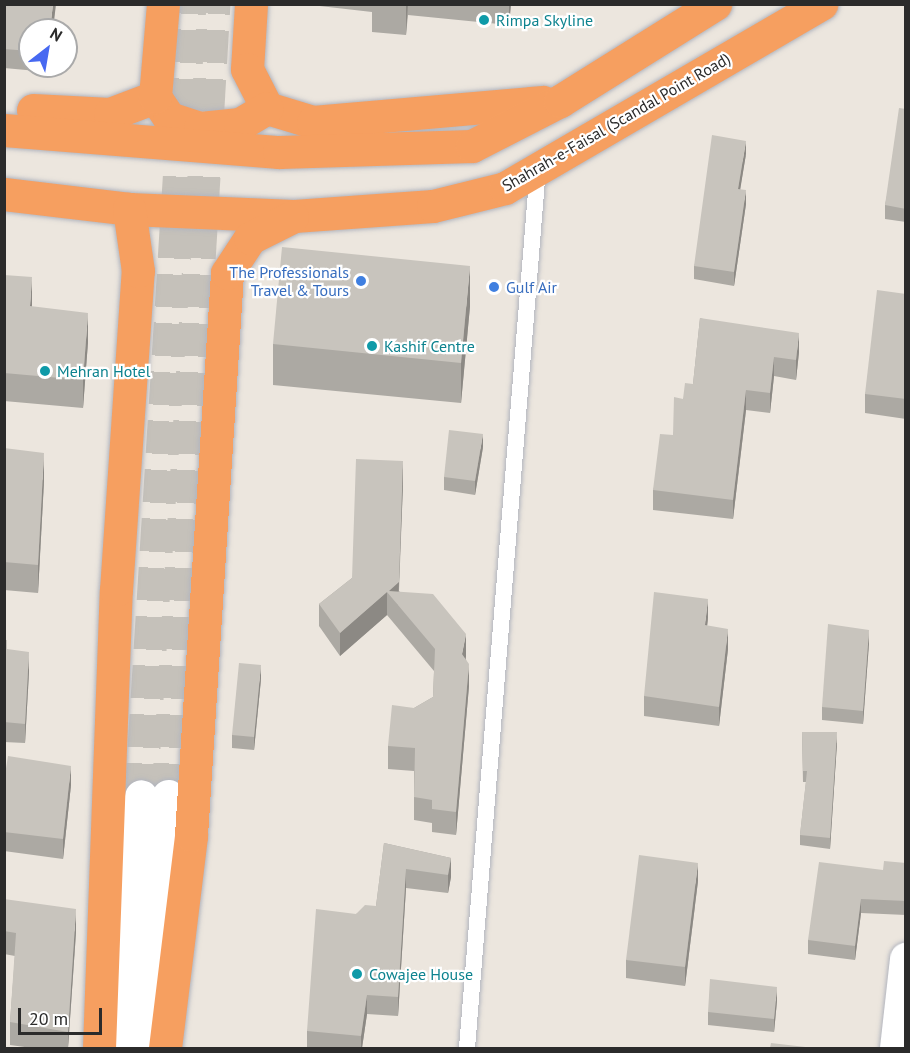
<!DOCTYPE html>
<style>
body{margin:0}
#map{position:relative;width:910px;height:1053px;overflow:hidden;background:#ece6de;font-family:"PT Sans",sans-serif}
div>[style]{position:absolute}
.secondary-tunnel>*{height:33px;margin-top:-16.5px;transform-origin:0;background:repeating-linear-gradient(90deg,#c5c1ba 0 33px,transparent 0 49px)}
.roads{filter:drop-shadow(0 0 2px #b2b5be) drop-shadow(0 0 2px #b2b5be)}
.lane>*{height:16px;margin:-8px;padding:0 8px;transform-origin:8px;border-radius:8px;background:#fff}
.street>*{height:33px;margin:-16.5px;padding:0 16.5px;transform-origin:16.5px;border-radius:16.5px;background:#fff}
.secondary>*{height:33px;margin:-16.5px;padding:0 16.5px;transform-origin:16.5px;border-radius:16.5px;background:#fff}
.highway>*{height:33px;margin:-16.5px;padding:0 16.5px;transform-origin:16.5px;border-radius:16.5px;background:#f69f60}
.wall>*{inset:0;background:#aca9a3}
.shaded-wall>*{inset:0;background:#8c8984}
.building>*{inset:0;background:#c8c4bd}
.dots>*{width:16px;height:16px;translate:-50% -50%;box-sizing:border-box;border:3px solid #fff;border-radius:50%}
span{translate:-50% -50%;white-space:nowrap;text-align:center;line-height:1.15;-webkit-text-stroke:4.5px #fff;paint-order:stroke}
.culture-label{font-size:16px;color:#0d838f}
.left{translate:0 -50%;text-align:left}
.street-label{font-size:16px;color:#2b2b2b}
.shop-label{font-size:16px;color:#366cbe}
.right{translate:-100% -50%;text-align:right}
.frame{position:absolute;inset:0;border:6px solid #2b2b2b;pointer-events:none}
.north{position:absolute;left:18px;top:18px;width:60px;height:60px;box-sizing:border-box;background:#fff;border:2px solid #aaa;border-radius:50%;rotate:31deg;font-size:16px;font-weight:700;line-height:24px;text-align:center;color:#2b2b2b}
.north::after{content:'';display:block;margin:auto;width:21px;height:27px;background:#4769f1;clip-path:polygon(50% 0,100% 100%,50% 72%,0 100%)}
.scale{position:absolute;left:18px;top:1008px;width:84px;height:27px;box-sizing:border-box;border:3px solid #2b2b2b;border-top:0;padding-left:8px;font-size:18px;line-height:21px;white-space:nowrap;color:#2b2b2b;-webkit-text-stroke:4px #fff;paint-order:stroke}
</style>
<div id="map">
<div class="secondary-tunnel">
<i style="left:141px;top:796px;width:794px;rotate:-86.46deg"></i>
<i style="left:168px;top:796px;width:793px;rotate:-86.68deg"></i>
</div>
<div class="roads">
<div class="lane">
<i style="left:467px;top:1048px;width:883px;rotate:-85.39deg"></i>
</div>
<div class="street">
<i style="left:896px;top:1048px;width:90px;rotate:-83.6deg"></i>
</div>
<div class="secondary">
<i style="left:115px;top:1048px;width:253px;rotate:-84.1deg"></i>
<i style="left:147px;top:1048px;width:253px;rotate:-85.2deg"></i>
</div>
<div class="highway">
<i style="left:251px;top:4px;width:65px;rotate:93.5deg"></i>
<i style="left:247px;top:69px;width:44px;rotate:62.9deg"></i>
<i style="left:267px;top:108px;width:48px;rotate:16.9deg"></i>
<i style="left:313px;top:122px;width:231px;rotate:-5deg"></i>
<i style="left:155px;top:97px;width:25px;rotate:56deg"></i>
<i style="left:169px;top:118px;width:33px;rotate:18deg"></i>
<i style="left:200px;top:128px;width:40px;rotate:-5.7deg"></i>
<i style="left:240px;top:124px;width:31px;rotate:-31deg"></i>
<i style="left:33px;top:110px;width:77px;rotate:3deg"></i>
<i style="left:110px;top:114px;width:48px;rotate:-20.7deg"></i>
<i style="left:155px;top:97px;width:93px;rotate:-85.1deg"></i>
<i style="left:4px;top:130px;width:276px;rotate:4.6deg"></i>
<i style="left:279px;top:152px;width:193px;rotate:-1.8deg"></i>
<i style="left:472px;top:146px;width:99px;rotate:-27.1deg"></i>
<i style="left:560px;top:101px;width:183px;rotate:-32deg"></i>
<i style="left:4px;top:194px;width:126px;rotate:6.8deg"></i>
<i style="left:129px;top:209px;width:165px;rotate:2.4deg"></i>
<i style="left:294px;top:216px;width:139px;rotate:-4.1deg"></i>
<i style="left:433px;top:206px;width:74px;rotate:-14deg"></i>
<i style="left:505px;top:188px;width:366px;rotate:-30.2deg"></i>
<i style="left:99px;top:1048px;width:458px;rotate:-87.9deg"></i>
<i style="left:116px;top:590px;width:320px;rotate:-86.1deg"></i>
<i style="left:138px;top:271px;width:63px;rotate:-98.3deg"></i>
<i style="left:165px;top:1048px;width:215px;rotate:-83deg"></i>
<i style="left:191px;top:835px;width:563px;rotate:-86.33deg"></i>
<i style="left:227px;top:273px;width:42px;rotate:-56.7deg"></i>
<i style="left:250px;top:238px;width:47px;rotate:-26.6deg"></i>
</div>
</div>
<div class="wall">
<i style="clip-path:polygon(4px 4px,30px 30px,30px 66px,48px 66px,48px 72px,4px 68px)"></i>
<i style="clip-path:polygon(302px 4px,511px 4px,509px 25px,408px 15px,406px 35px,372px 32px,372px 12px)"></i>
<i style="clip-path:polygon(906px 109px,906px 222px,885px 219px,885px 205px)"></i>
<i style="clip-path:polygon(746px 154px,740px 189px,746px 204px,734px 286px,694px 279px,694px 266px)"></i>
<i style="clip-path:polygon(4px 275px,32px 307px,88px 342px,83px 408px,4px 401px)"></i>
<i style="clip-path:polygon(906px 294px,906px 419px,865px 413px,865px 394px)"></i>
<i style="clip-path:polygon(470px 306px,461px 403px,273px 385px,273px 344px)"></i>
<i style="clip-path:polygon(700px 318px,799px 352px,796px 380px,774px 376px,770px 413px,746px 410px,733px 519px,653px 510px,653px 490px,673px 435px,683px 399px,693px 384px)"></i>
<i style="clip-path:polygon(483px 447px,475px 495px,444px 490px,444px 477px)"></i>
<i style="clip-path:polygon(4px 448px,44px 481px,38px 593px,4px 590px)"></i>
<i style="clip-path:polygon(403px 484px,399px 591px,466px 659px,469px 686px,456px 835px,432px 832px,432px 823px,414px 820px,414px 771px,388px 769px,388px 746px,414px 708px,433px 697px,434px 671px,387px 615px,340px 656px,319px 626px,319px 604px,352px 578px)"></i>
<i style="clip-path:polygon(708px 618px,707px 626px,728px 649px,719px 726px,644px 716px,644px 696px)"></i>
<i style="clip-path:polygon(4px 640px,7px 649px,29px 672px,25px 743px,4px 742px)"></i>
<i style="clip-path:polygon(869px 643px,863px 724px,822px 720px,822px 707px)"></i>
<i style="clip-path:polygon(261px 679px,254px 750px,232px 748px,232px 735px)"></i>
<i style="clip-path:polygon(802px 732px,837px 743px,830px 849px,800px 845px,800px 835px,806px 782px,803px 782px)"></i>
<i style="clip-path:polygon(4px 781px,71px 785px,63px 859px,4px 851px)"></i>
<i style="clip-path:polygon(384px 843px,451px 858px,451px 877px,448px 893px,406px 888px,398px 1016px,367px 1014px,362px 1048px,307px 1048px,307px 1031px,356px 914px,376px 906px)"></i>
<i style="clip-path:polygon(906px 863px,906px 915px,861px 913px,855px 960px,808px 954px,808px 940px,883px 870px)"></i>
<i style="clip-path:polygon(698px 881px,685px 986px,626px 978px,626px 960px)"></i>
<i style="clip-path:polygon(4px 899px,76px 932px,68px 1048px,32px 1048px,10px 1045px,10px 1022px,15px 956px,4px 954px)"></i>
<i style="clip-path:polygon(777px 1001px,774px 1032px,708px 1025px,708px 1012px)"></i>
</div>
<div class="shaded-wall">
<i style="clip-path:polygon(53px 4px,56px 4px,53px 30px,50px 30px)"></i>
<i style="clip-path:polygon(406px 4px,408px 4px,406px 35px)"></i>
<i style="clip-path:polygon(509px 4px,511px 4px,509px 25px)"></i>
<i style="clip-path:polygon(746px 141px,746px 154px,738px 203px,738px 189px)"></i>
<i style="clip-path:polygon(746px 190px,746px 204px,734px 286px,734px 272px)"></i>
<i style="clip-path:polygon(470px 266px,470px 306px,461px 403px,461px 363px)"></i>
<i style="clip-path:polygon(32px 277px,32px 305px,30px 335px,30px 306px)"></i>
<i style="clip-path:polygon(88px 313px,88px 342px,83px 408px,83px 380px)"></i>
<i style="clip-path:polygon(799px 333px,799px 352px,796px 380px,796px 360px)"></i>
<i style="clip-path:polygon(774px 357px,774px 376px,770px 413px,770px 393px)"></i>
<i style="clip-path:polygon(746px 390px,746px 410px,733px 519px,733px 500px)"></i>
<i style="clip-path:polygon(483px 434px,483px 447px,475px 495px,475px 481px)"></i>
<i style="clip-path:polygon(44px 453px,44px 481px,38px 593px,38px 565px)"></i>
<i style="clip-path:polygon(403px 461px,403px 484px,398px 605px,389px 591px)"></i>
<i style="clip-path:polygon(387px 592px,387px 615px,340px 656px,340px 633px)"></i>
<i style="clip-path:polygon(708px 599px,708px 618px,705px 645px,705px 625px)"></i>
<i style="clip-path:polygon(728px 629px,728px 649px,719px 726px,719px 707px)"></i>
<i style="clip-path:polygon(869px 630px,869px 643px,863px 724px,863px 711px)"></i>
<i style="clip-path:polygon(466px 634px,466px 657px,462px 677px,462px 654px)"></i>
<i style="clip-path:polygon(29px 652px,29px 672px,25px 743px,25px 724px)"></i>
<i style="clip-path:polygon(469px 664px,469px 686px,456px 835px,456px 812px)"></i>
<i style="clip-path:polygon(261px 665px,261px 679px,254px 750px,254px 737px)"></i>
<i style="clip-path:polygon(837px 732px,837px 743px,830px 849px,830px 838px)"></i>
<i style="clip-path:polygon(71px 766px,71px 785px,63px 859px,63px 839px)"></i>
<i style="clip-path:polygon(451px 858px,451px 877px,448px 893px,448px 875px)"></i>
<i style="clip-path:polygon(698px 863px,698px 881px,685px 986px,685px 967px)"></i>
<i style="clip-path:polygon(406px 869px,406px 888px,398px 1016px,398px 997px)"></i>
<i style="clip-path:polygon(861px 899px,861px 913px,855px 960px,855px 946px)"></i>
<i style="clip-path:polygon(76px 909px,76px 932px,68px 1048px,68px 1032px)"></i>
<i style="clip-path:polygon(777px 987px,777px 1001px,774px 1032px,774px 1019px)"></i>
<i style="clip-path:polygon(367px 995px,367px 1014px,362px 1048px,361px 1048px,361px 1036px)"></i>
</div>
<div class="building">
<i style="clip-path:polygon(4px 4px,53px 4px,50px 30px,30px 30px,30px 51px,4px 49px)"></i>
<i style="clip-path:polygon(899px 108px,906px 109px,906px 209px,885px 205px)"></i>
<i style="clip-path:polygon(712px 135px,746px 141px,738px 189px,746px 190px,734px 272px,694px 266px)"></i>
<i style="clip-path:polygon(282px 247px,470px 266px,461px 363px,273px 344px)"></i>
<i style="clip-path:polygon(4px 275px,32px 277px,30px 306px,88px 313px,83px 380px,4px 373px)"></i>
<i style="clip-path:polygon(877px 290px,906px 294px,906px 399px,865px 394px)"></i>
<i style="clip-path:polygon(700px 318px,799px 333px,796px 360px,774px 357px,770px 393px,746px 390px,733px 500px,653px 490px,660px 434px,673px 435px,674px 397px,683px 399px,685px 383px,693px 384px)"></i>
<i style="clip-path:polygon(449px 430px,483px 434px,475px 481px,444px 477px)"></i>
<i style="clip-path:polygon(4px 448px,44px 453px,38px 565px,4px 562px)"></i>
<i style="clip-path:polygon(356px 459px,403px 461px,399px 582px,389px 591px,433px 594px,466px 634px,462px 654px,469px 664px,456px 812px,432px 809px,432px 800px,414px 797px,415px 748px,388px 746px,392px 705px,414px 708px,433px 697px,435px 649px,387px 592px,340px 633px,319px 604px,352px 578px)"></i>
<i style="clip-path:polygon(654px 592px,708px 599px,705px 625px,728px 629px,719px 707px,644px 696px)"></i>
<i style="clip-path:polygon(828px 624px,869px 630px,863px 711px,822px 707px)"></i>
<i style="clip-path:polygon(4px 640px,7px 640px,7px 649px,29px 652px,25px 724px,4px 722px)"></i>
<i style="clip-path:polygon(239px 663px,261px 665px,254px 737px,232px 735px)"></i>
<i style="clip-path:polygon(802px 732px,837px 732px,830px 838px,800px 835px,807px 771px,803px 771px)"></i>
<i style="clip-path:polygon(8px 756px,71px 766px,63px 839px,4px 832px,4px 781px)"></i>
<i style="clip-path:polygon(384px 843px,451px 858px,448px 875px,406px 869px,398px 997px,367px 995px,361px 1036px,307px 1031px,316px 909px,356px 914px,365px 905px,376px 906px)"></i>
<i style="clip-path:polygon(639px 855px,698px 863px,685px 967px,626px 960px)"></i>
<i style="clip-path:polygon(884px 861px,906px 863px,906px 901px,861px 899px,855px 946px,808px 940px,819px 862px,883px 870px)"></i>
<i style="clip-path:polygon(4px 899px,76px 909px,68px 1032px,10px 1022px,16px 933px,4px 931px)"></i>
<i style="clip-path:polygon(710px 979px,777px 987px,774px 1019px,708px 1012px)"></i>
<i style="clip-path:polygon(771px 1043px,814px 1048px,770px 1048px)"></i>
</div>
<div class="dots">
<i style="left:484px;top:20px;background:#0f9aa8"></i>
<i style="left:361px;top:281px;background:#3f7fe0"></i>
<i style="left:494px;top:287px;background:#3f7fe0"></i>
<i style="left:372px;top:346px;background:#0f9aa8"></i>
<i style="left:45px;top:371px;background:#0f9aa8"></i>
<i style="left:357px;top:974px;background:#0f9aa8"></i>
</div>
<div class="culture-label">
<span class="left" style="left:496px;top:20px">Rimpa Skyline</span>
<span class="left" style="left:384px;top:346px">Kashif Centre</span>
<span class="left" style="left:57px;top:371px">Mehran Hotel</span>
<span class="left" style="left:369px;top:974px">Cowajee House</span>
</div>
<div class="street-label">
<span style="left:616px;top:122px;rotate:-30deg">Shahrah-e-Faisal (Scandal Point Road)</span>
</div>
<div class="shop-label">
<span class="right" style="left:349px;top:281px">The Professionals<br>Travel &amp; Tours</span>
<span class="left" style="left:506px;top:287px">Gulf Air</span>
</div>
<div class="frame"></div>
<div class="north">N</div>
<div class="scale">20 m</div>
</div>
